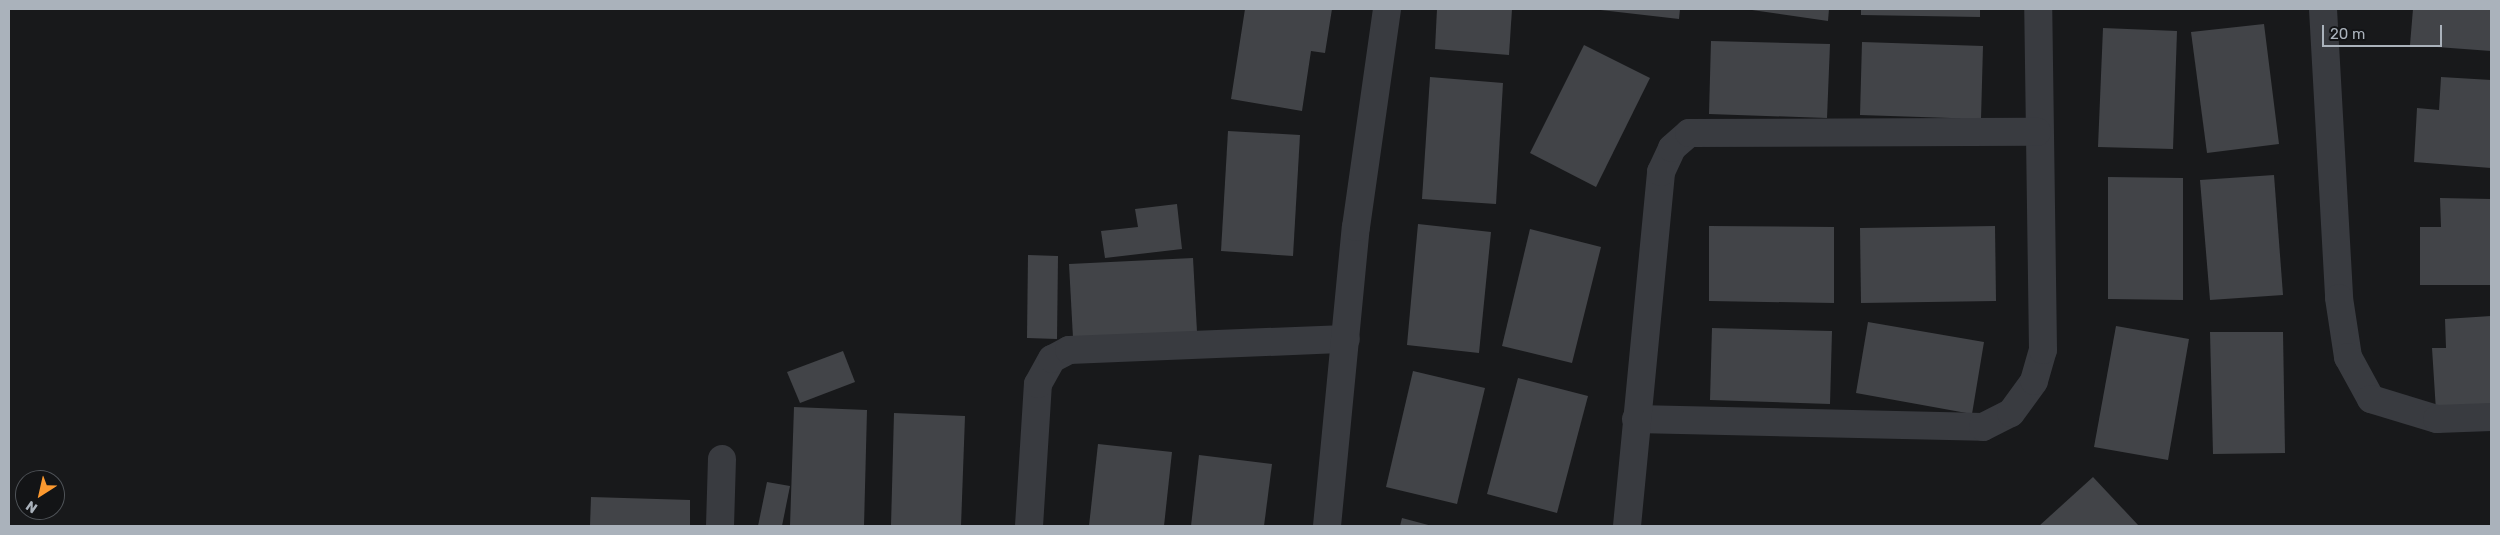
<!DOCTYPE html>
<style>
body{margin:0}
#map{position:relative;width:2500px;height:535px;overflow:hidden;background:#18191b;font-family:Rubik,sans-serif}
div>[style]{position:absolute}
.building>*{inset:0;background:#424448}
.minor>*{height:28px;margin:-14px;padding:0 14px;transform-origin:14px;border-radius:14px;background:#393b40}
span{translate:-50% -50%;white-space:nowrap;text-align:center;line-height:1.15;-webkit-text-stroke:4px #131416;paint-order:stroke}
.frame{position:absolute;inset:0;border:10px solid #aab2bb;pointer-events:none}
.north{position:absolute;left:15px;top:470px;width:50px;height:50px;box-sizing:border-box;background:#131416;border:1px solid #4f5358;border-radius:50%;rotate:215deg;font-size:14px;font-weight:700;line-height:20px;text-align:center;color:#aab2bb}
.north::after{content:'';display:block;margin:auto;width:18px;height:22px;background:#fc992f;clip-path:polygon(50% 0,100% 100%,50% 72%,0 100%)}
.scale{position:absolute;left:2322px;top:25px;width:120px;height:22px;box-sizing:border-box;border:2px solid #aab2bb;border-top:0;padding-left:6px;font-size:15px;line-height:18px;white-space:nowrap;color:#aab2bb;-webkit-text-stroke:4px #131416;paint-order:stroke}
</style>
<div id="map">
<div class="building">
<i style="clip-path:polygon(1245px 9px,1332px 9px,1325px 53px,1311px 51px,1302px 111px,1231px 99px)"></i>
<i style="clip-path:polygon(1437px 9px,1512px 9px,1509px 55px,1435px 49px)"></i>
<i style="clip-path:polygon(1592px 9px,1680px 9px,1679px 19px)"></i>
<i style="clip-path:polygon(1745px 9px,1829px 9px,1828px 21px)"></i>
<i style="clip-path:polygon(1861px 9px,1980px 9px,1980px 17px,1861px 15px)"></i>
<i style="clip-path:polygon(2413px 9px,2491px 9px,2491px 51px,2410px 45px)"></i>
<i style="clip-path:polygon(2264px 24px,2279px 144px,2207px 153px,2191px 32px)"></i>
<i style="clip-path:polygon(2103px 28px,2177px 31px,2173px 149px,2098px 147px)"></i>
<i style="clip-path:polygon(1711px 41px,1830px 44px,1827px 118px,1709px 114px)"></i>
<i style="clip-path:polygon(1862px 42px,1983px 46px,1981px 119px,1860px 115px)"></i>
<i style="clip-path:polygon(1584px 45px,1650px 78px,1596px 187px,1530px 153px)"></i>
<i style="clip-path:polygon(1430px 77px,1503px 83px,1496px 204px,1422px 199px)"></i>
<i style="clip-path:polygon(2441px 77px,2491px 80px,2491px 168px,2414px 162px,2417px 108px,2439px 110px)"></i>
<i style="clip-path:polygon(1228px 131px,1300px 135px,1293px 256px,1221px 251px)"></i>
<i style="clip-path:polygon(2274px 175px,2283px 295px,2210px 300px,2200px 180px)"></i>
<i style="clip-path:polygon(2108px 177px,2183px 178px,2183px 300px,2108px 299px)"></i>
<i style="clip-path:polygon(2440px 198px,2491px 199px,2491px 285px,2420px 285px,2420px 227px,2441px 227px)"></i>
<i style="clip-path:polygon(1177px 204px,1182px 249px,1105px 258px,1101px 231px,1138px 227px,1135px 209px)"></i>
<i style="clip-path:polygon(1418px 224px,1491px 232px,1479px 353px,1407px 345px)"></i>
<i style="clip-path:polygon(1709px 226px,1834px 227px,1834px 303px,1709px 301px)"></i>
<i style="clip-path:polygon(1995px 226px,1996px 301px,1861px 303px,1860px 228px)"></i>
<i style="clip-path:polygon(1530px 229px,1601px 247px,1572px 363px,1502px 346px)"></i>
<i style="clip-path:polygon(1028px 255px,1058px 256px,1057px 339px,1027px 338px)"></i>
<i style="clip-path:polygon(1193px 258px,1197px 332px,1073px 338px,1069px 264px)"></i>
<i style="clip-path:polygon(2491px 316px,2491px 408px,2436px 411px,2432px 348px,2446px 348px,2445px 319px)"></i>
<i style="clip-path:polygon(1868px 322px,1984px 342px,1972px 414px,1856px 393px)"></i>
<i style="clip-path:polygon(2116px 326px,2189px 339px,2168px 460px,2094px 447px)"></i>
<i style="clip-path:polygon(1712px 328px,1832px 331px,1830px 404px,1710px 400px)"></i>
<i style="clip-path:polygon(2210px 332px,2283px 332px,2285px 453px,2213px 454px)"></i>
<i style="clip-path:polygon(843px 351px,855px 382px,800px 403px,787px 372px)"></i>
<i style="clip-path:polygon(1413px 371px,1485px 388px,1457px 504px,1386px 487px)"></i>
<i style="clip-path:polygon(1518px 378px,1588px 396px,1557px 513px,1487px 494px)"></i>
<i style="clip-path:polygon(794px 407px,867px 410px,864px 526px,790px 526px)"></i>
<i style="clip-path:polygon(894px 413px,965px 416px,961px 526px,891px 526px)"></i>
<i style="clip-path:polygon(1098px 444px,1172px 452px,1164px 526px,1089px 526px)"></i>
<i style="clip-path:polygon(1199px 455px,1272px 464px,1264px 526px,1191px 526px)"></i>
<i style="clip-path:polygon(2093px 477px,2139px 526px,2039px 526px)"></i>
<i style="clip-path:polygon(767px 482px,790px 486px,782px 526px,758px 526px)"></i>
<i style="clip-path:polygon(591px 497px,690px 500px,690px 526px,590px 526px)"></i>
<i style="clip-path:polygon(1402px 518px,1432px 526px,1400px 526px)"></i>
</div>
<div class="minor">
<i style="left:2323px;top:9px;width:289px;rotate:86.8deg"></i>
<i style="left:2339px;top:298px;width:60px;rotate:81.3deg"></i>
<i style="left:2348px;top:357px;width:48px;rotate:61.3deg"></i>
<i style="left:2371px;top:399px;width:69px;rotate:16.9deg"></i>
<i style="left:2437px;top:419px;width:54px;rotate:-2.1deg"></i>
<i style="left:1636px;top:419px;width:347px;rotate:1.3deg"></i>
<i style="left:1983px;top:427px;width:31px;rotate:-27deg"></i>
<i style="left:2011px;top:413px;width:39px;rotate:-54deg"></i>
<i style="left:2034px;top:381px;width:32px;rotate:-74deg"></i>
<i style="left:2043px;top:350px;width:341px;rotate:-90.8deg"></i>
<i style="left:720px;top:526px;width:67px;rotate:-88.3deg"></i>
<i style="left:1029px;top:526px;width:142px;rotate:-86.4deg"></i>
<i style="left:1038px;top:384px;width:29px;rotate:-61deg"></i>
<i style="left:1052px;top:359px;width:19px;rotate:-28deg"></i>
<i style="left:1069px;top:350px;width:277px;rotate:-2.3deg"></i>
<i style="left:1327px;top:526px;width:300px;rotate:-84.5deg"></i>
<i style="left:1356px;top:227px;width:220px;rotate:-81.9deg"></i>
<i style="left:1627px;top:526px;width:356px;rotate:-84.5deg"></i>
<i style="left:1661px;top:172px;width:26px;rotate:-65deg"></i>
<i style="left:1672px;top:148px;width:23px;rotate:-41deg"></i>
<i style="left:1689px;top:133px;width:348px;rotate:-0.2deg"></i>
</div>
<div class="frame"></div>
<div class="north">N</div>
<div class="scale">20 m</div>
</div>
